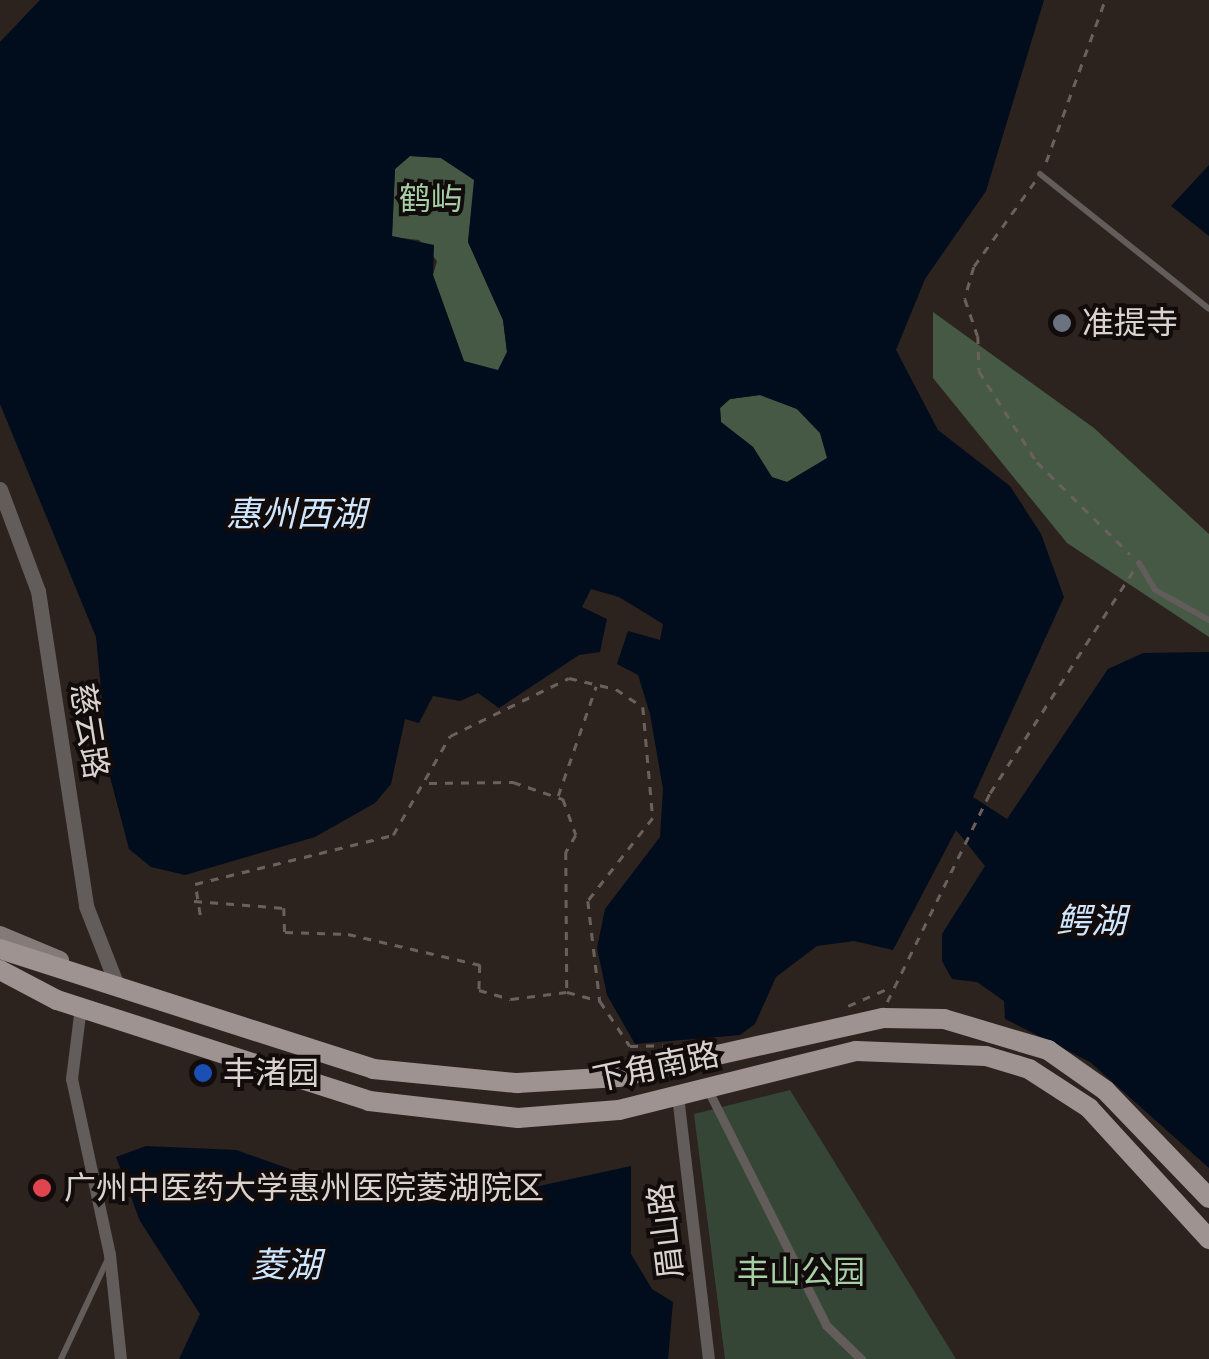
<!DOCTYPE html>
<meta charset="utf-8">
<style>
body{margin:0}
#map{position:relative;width:1209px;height:1359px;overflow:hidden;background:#2c221e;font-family:Raleway,"Noto Sans SC",sans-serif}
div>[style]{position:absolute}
.green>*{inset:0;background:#364636}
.forest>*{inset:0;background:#455945}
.water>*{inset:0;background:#010d1c}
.path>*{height:2.5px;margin-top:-1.25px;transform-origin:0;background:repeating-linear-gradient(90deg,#6a615d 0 8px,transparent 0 16px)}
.service>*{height:6px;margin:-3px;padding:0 3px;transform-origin:3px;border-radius:3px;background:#625c5b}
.pedestrian>*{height:9px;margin:-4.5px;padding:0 4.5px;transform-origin:4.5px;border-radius:4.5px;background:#625c5b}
.minor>*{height:12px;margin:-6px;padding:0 6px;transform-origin:6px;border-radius:6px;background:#625c5b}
.tertiary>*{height:15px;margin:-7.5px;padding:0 7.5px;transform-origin:7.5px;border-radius:7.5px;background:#625c5b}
.secondary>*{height:18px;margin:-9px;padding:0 9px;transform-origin:9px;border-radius:9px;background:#847b79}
.primary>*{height:20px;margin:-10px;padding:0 10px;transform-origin:10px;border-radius:10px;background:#9f9391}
.dots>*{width:28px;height:28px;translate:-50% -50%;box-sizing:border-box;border:5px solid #110c0b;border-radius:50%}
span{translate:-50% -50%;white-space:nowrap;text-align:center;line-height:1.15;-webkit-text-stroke:8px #110c0b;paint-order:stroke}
.park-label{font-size:32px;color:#a6cfa6}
.poi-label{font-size:32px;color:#d9d2cf}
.left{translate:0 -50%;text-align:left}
.street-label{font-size:32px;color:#d9d2cf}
.water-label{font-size:35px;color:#cee6ff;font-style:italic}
</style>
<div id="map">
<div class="green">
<i style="clip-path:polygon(790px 1090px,956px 1359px,725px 1359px,694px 1114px)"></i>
</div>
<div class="forest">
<i style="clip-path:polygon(410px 156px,441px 158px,475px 180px,468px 242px,503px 320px,507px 352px,498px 371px,464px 362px,433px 275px,437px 261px,419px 240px,392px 237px,395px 169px)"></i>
<i style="clip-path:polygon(933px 312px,1094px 428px,1209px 534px,1209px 637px,1067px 543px,933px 378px)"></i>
<i style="clip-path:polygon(760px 395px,797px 409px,820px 433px,828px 458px,787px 482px,772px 478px,753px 447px,721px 422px,720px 408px,730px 399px)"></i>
</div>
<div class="water">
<i style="clip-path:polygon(evenodd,40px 0,1044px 0,986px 191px,925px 279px,896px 350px,938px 430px,1010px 486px,1041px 534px,1064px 597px,973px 797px,1007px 819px,1108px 669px,1143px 653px,1209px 652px,1209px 1168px,1090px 1062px,1005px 1019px,1004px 1001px,977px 982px,952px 979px,942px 961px,942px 934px,985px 866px,956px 830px,893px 950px,854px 941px,817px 946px,776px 977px,755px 1024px,740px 1035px,635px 1044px,607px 995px,597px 948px,605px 909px,660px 837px,663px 789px,650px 714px,638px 675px,617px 664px,628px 631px,660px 640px,663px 624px,619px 597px,591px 589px,582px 607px,607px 619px,600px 652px,579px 655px,499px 708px,478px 693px,460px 701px,433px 696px,419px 723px,405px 719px,391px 784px,375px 803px,315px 837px,185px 875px,151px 867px,129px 849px,109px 773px,96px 637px,0 404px,0 42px,40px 0,410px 156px,441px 158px,474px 180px,468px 242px,503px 320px,507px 352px,498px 370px,464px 361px,433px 275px,434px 245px,392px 236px,395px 169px,410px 156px,40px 0,760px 395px,797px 409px,820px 433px,827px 458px,787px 482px,772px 477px,753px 447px,721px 422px,720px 408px,730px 399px,760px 395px)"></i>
<i style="clip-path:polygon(1209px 165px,1209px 236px,1171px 206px)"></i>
<i style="clip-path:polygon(146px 1146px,236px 1150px,304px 1174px,371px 1170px,479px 1199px,631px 1166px,631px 1254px,652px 1289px,673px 1302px,668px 1359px,179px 1359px,200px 1314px,140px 1221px,116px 1157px)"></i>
</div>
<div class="path">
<i style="left:1046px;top:162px;width:172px;rotate:-70deg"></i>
<i style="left:1035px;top:182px;width:105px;rotate:125.7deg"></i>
<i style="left:974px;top:267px;width:33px;rotate:106deg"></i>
<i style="left:965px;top:299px;width:39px;rotate:71deg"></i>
<i style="left:978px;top:336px;width:35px;rotate:88deg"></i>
<i style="left:979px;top:371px;width:108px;rotate:57.5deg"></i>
<i style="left:1037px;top:462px;width:131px;rotate:44.7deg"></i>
<i style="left:429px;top:783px;width:84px;rotate:-0.7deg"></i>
<i style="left:513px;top:782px;width:53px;rotate:18.8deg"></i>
<i style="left:563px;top:799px;width:38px;rotate:70deg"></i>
<i style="left:576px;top:835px;width:20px;rotate:120deg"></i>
<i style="left:566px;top:852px;width:138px;rotate:89.6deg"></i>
<i style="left:558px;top:796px;width:116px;rotate:-70.9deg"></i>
<i style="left:194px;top:901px;width:90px;rotate:4.4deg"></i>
<i style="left:284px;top:908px;width:24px;rotate:88deg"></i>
<i style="left:285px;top:932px;width:63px;rotate:1.8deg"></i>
<i style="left:348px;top:934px;width:136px;rotate:13.2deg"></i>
<i style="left:480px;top:965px;width:25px;rotate:92deg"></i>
<i style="left:479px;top:990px;width:33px;rotate:16deg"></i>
<i style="left:511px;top:999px;width:56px;rotate:-7.1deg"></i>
<i style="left:567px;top:992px;width:34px;rotate:15deg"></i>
<i style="left:600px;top:1001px;width:54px;rotate:56.3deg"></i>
<i style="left:630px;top:1046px;width:46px;rotate:-1.2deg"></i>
<i style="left:200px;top:915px;width:31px;rotate:-99deg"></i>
<i style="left:195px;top:884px;width:204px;rotate:-13.9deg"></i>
<i style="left:393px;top:835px;width:114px;rotate:-60.1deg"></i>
<i style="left:450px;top:736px;width:132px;rotate:-26deg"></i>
<i style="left:569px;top:678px;width:48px;rotate:13.2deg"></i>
<i style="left:616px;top:689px;width:32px;rotate:34deg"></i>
<i style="left:643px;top:707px;width:111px;rotate:84.9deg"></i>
<i style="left:653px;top:818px;width:105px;rotate:128.1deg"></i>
<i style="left:588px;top:901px;width:101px;rotate:83.2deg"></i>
<i style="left:887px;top:1002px;width:233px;rotate:-63.8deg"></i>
<i style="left:990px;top:793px;width:264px;rotate:-57.2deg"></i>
<i style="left:848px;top:1006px;width:47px;rotate:-23.8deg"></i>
</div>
<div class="service">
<i style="left:1040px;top:174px;width:216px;rotate:38.6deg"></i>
<i style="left:1139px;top:563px;width:31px;rotate:59deg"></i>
<i style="left:1155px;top:590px;width:62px;rotate:29.1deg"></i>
<i style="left:61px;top:1359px;width:108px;rotate:-64.9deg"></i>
</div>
<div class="pedestrian">
<i style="left:708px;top:1090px;width:263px;rotate:63.3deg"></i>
<i style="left:826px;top:1325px;width:49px;rotate:44.2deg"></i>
</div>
<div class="minor">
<i style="left:81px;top:1007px;width:73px;rotate:97.1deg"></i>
<i style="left:72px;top:1079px;width:180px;rotate:77.8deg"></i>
<i style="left:110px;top:1255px;width:105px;rotate:84deg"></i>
<i style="left:678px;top:1096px;width:265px;rotate:83.3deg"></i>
</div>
<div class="tertiary">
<i style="left:0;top:489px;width:109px;rotate:69.6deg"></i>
<i style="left:38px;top:591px;width:319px;rotate:81.3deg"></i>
<i style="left:86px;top:906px;width:83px;rotate:68.7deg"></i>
</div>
<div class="secondary">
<i style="left:0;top:935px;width:65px;rotate:22.6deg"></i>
</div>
<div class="primary">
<i style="left:0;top:949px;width:392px;rotate:17.8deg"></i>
<i style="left:373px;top:1069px;width:145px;rotate:5.6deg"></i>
<i style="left:517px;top:1083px;width:102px;rotate:-3.4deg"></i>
<i style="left:619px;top:1077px;width:271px;rotate:-12.6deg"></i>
<i style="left:883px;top:1018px;width:61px;rotate:0.9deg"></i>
<i style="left:944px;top:1019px;width:109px;rotate:16.6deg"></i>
<i style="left:1048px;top:1050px;width:70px;rotate:35.1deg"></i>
<i style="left:1105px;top:1090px;width:150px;rotate:46.1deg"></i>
<i style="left:0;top:970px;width:64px;rotate:27.8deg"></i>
<i style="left:57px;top:1000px;width:328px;rotate:17.9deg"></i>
<i style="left:369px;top:1101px;width:150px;rotate:6.5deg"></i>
<i style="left:518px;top:1118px;width:101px;rotate:-4.5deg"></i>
<i style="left:619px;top:1110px;width:244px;rotate:-14deg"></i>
<i style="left:856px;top:1051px;width:130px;rotate:2.2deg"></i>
<i style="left:986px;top:1056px;width:45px;rotate:16.8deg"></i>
<i style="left:1029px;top:1069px;width:72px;rotate:33deg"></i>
<i style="left:1089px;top:1108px;width:178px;rotate:47.5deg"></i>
</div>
<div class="dots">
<i style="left:1062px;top:323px;background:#6b7280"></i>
<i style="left:203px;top:1073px;background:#1a4fb4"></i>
<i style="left:42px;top:1188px;background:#e0444e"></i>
</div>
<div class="park-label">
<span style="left:431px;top:199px">鹤屿</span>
<span style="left:801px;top:1272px">丰山公园</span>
</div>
<div class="poi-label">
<span class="left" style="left:1082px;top:323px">准提寺</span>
<span class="left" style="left:223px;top:1073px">丰渚园</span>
<span class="left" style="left:64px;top:1188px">广州中医药大学惠州医院菱湖院区</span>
</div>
<div class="street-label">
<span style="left:89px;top:731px;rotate:81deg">慈云路</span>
<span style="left:656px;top:1067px;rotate:-12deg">下角南路</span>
<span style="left:666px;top:1231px;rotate:-97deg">眉山路</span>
</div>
<div class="water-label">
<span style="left:296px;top:514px">惠州西湖</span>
<span style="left:1091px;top:921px">鳄湖</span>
<span style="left:286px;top:1265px">菱湖</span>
</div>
</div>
